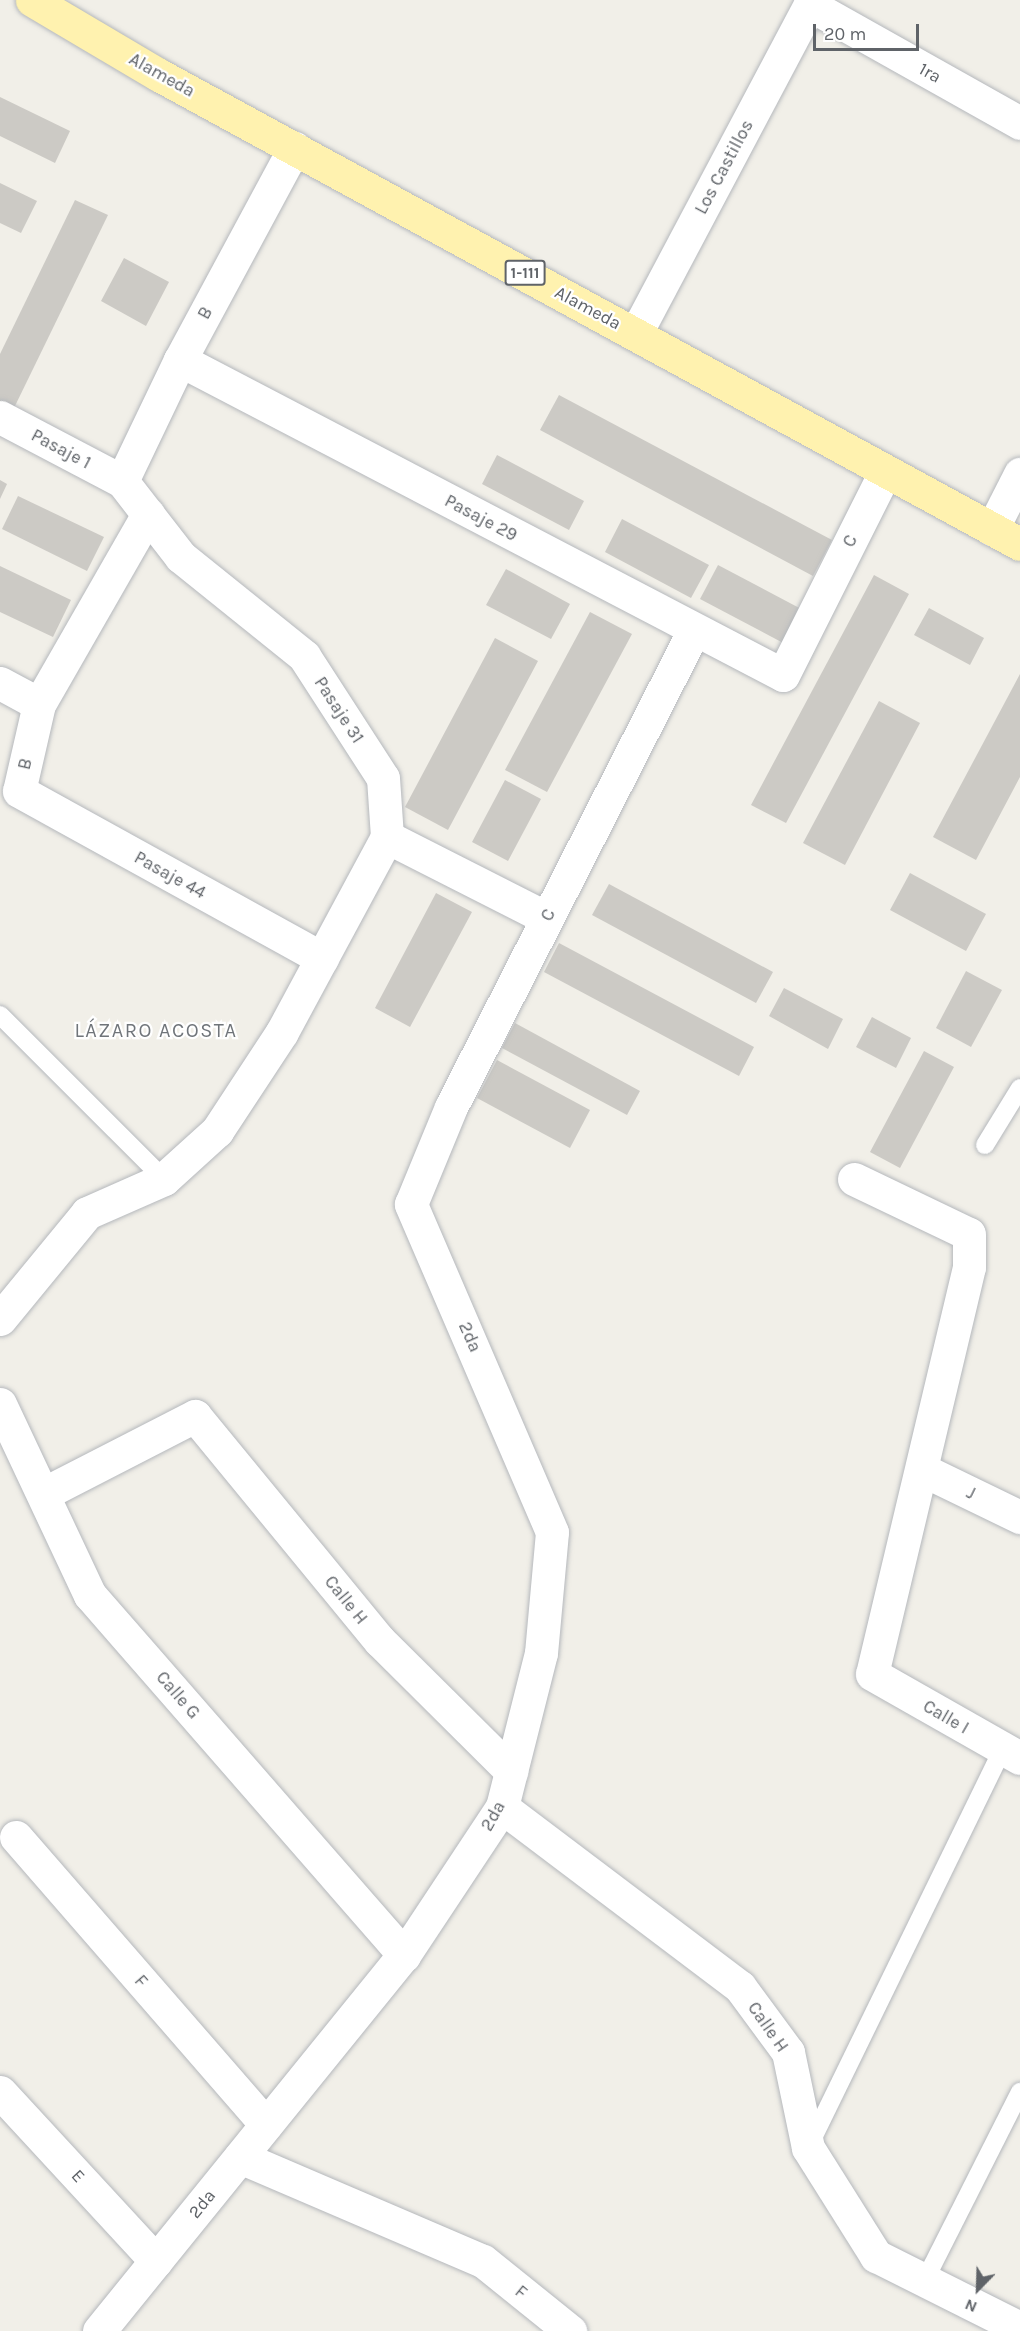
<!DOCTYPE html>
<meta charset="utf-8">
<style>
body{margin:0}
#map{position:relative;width:1020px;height:2331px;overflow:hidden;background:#f1efe8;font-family:Karla,sans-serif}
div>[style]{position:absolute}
.building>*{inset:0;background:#cccac5}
.roads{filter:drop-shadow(0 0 2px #b5b8bc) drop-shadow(0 0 2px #b5b8bc)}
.service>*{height:18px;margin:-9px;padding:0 9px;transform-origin:9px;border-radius:9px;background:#fff}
.minor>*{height:33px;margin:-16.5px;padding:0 16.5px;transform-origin:16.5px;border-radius:16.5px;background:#fff}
.primary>*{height:33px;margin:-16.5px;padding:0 16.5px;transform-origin:16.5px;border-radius:16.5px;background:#fff2af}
span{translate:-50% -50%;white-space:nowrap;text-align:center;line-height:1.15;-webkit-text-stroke:4.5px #fff;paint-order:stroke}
.shield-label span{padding:2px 4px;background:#fff;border:2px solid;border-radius:4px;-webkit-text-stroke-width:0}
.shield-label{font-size:16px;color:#5f6368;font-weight:700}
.street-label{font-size:18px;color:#5f6368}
.neighbourhood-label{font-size:20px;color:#70757a;letter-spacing:1.5px}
.north{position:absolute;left:948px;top:2259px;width:60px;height:60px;-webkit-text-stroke:4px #fff;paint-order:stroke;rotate:203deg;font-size:16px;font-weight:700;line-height:24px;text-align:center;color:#5f6368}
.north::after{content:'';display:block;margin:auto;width:21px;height:27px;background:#5f6368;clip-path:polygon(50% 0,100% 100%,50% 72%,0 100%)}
.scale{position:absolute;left:813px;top:24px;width:106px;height:27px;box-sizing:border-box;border:3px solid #5f6368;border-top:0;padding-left:8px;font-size:18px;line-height:21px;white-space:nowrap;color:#5f6368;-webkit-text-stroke:4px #fff;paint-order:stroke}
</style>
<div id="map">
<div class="building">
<i style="clip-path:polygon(0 97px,70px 131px,55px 163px,0 136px)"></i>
<i style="clip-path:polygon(0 183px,37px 201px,21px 233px,0 223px)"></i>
<i style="clip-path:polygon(75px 200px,108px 215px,14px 408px,0 401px,0 354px)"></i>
<i style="clip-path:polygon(124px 258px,169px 282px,146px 326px,101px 301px)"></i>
<i style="clip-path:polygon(559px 395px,832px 540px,813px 576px,540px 430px)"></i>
<i style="clip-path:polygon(497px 455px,584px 501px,569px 530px,482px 484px)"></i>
<i style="clip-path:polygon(0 480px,7px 484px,0 499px)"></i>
<i style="clip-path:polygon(18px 496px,104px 537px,87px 571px,2px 529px)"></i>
<i style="clip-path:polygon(622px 519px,709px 565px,691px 598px,605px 552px)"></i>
<i style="clip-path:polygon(718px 565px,805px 611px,787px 645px,700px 599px)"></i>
<i style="clip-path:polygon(0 566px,71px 600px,53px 637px,0 612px)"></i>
<i style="clip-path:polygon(506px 569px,570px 604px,551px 639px,486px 605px)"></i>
<i style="clip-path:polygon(874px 575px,909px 594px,786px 823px,751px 805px)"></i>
<i style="clip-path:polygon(929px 608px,984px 638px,970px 665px,914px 635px)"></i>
<i style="clip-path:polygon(590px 612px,632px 634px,547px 792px,505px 770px)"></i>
<i style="clip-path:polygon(495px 638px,538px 661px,448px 830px,405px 807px)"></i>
<i style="clip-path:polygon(1020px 674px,1020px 777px,976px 860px,933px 837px)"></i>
<i style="clip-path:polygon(879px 701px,920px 723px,845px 865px,803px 843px)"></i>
<i style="clip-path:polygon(505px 780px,541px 799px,508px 861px,472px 842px)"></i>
<i style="clip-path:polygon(910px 873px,986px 914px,966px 951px,890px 910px)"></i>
<i style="clip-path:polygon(609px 884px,773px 972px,756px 1003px,592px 915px)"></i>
<i style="clip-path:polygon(436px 893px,472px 912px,410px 1027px,375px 1008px)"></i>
<i style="clip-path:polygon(559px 943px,754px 1047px,739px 1076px,544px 972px)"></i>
<i style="clip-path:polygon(966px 971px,1002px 990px,971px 1047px,936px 1028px)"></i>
<i style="clip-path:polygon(784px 988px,843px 1019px,828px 1049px,769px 1016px)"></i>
<i style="clip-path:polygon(872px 1017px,911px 1038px,896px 1068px,856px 1047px)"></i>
<i style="clip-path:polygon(515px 1023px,640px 1091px,627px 1115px,502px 1048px)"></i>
<i style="clip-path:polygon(924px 1051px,954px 1067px,900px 1168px,870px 1152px)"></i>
<i style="clip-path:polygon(497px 1060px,590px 1110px,570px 1148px,477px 1098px)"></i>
</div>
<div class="roads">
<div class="service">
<i style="left:0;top:1015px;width:232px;rotate:45deg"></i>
<i style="left:985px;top:1145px;width:67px;rotate:-58.4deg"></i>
<i style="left:810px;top:2144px;width:438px;rotate:-64deg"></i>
<i style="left:925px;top:2280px;width:211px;rotate:-63.2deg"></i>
</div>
<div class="minor">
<i style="left:810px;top:5px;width:241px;rotate:29.3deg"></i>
<i style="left:636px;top:333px;width:377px;rotate:-62.1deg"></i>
<i style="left:180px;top:360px;width:680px;rotate:27.58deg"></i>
<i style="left:783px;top:675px;width:227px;rotate:-63.3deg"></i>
<i style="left:0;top:417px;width:138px;rotate:27.7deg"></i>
<i style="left:122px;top:481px;width:96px;rotate:52.2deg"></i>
<i style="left:181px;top:557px;width:158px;rotate:38.8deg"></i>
<i style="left:304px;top:656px;width:145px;rotate:57.1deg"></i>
<i style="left:383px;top:778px;width:59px;rotate:86.1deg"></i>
<i style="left:387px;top:837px;width:179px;rotate:26.9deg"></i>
<i style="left:122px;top:481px;width:134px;rotate:-64.4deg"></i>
<i style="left:180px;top:360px;width:241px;rotate:-61.7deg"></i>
<i style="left:148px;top:514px;width:219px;rotate:119.8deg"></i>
<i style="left:39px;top:704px;width:89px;rotate:102.9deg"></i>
<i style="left:19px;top:791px;width:346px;rotate:28.9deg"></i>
<i style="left:992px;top:529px;width:62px;rotate:-63deg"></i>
<i style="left:0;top:683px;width:44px;rotate:28.3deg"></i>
<i style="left:854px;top:1179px;width:127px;rotate:25.6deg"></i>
<i style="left:969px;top:1234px;width:33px;rotate:90deg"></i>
<i style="left:969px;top:1267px;width:418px;rotate:103.4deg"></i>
<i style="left:872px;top:1674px;width:170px;rotate:29.6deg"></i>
<i style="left:0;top:1319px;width:137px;rotate:-50.6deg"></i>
<i style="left:87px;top:1213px;width:84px;rotate:-23.8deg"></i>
<i style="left:164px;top:1179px;width:72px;rotate:-42.2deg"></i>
<i style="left:217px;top:1131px;width:118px;rotate:-56.7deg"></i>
<i style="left:282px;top:1032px;width:221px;rotate:-61.7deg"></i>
<i style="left:0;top:1404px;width:211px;rotate:64.8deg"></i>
<i style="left:90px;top:1595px;width:478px;rotate:48.9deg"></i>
<i style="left:923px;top:1470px;width:108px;rotate:25.9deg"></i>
<i style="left:43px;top:1494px;width:171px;rotate:-27.2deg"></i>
<i style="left:195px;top:1416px;width:291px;rotate:50.6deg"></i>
<i style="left:380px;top:1641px;width:185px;rotate:44.8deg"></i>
<i style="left:502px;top:1807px;width:298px;rotate:37.1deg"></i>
<i style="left:740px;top:1987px;width:81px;rotate:53.6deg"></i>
<i style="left:788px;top:2052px;width:98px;rotate:78.2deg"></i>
<i style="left:808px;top:2148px;width:128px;rotate:57.8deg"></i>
<i style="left:876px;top:2256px;width:161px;rotate:26.6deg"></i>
<i style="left:16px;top:1837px;width:381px;rotate:49deg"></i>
<i style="left:0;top:2092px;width:230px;rotate:47.3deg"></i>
<i style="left:240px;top:2157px;width:264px;rotate:23.2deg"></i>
<i style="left:483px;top:2261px;width:112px;rotate:38.8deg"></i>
<i style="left:99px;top:2331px;width:484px;rotate:-51deg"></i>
<i style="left:404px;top:1955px;width:178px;rotate:-56.5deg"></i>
<i style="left:502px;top:1807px;width:159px;rotate:-75.8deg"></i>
<i style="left:541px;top:1653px;width:121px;rotate:-84.8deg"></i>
<i style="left:552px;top:1532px;width:357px;rotate:-113.3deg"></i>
<i style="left:411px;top:1204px;width:105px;rotate:-67.6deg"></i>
<i style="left:451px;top:1107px;width:535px;rotate:-63deg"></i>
</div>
<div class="primary">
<i style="left:32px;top:0;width:147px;rotate:30.6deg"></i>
<i style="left:159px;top:75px;width:980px;rotate:28.58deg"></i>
</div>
</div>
<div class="shield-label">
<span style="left:525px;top:273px">1-111</span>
</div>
<div class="street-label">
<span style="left:930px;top:73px;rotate:29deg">1ra</span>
<span style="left:162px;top:75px;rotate:29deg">Alameda</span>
<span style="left:724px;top:167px;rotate:-62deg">Los Castillos</span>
<span style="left:588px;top:308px;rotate:28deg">Alameda</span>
<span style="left:205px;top:313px;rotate:-62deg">B</span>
<span style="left:61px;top:449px;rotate:28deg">Pasaje 1</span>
<span style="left:481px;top:518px;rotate:28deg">Pasaje 29</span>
<span style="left:850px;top:541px;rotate:-63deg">C</span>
<span style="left:339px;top:710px;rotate:57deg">Pasaje 31</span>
<span style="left:25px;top:764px;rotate:-77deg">B</span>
<span style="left:170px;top:875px;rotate:29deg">Pasaje 44</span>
<span style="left:548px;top:915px;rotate:-64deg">C</span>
<span style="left:470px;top:1337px;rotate:66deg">2da</span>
<span style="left:971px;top:1493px;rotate:26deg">J</span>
<span style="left:346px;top:1600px;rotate:51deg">Calle H</span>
<span style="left:178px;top:1695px;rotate:49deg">Calle G</span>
<span style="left:946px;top:1717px;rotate:30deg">Calle I</span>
<span style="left:493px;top:1816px;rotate:-61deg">2da</span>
<span style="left:141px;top:1981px;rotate:49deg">F</span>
<span style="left:768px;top:2027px;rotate:55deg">Calle H</span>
<span style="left:78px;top:2176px;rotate:47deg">E</span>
<span style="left:202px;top:2204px;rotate:-51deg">2da</span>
<span style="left:521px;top:2292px;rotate:39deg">F</span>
</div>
<div class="neighbourhood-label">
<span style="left:156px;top:1030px">LÁZARO ACOSTA</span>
</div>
<div class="north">N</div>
<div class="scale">20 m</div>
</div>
